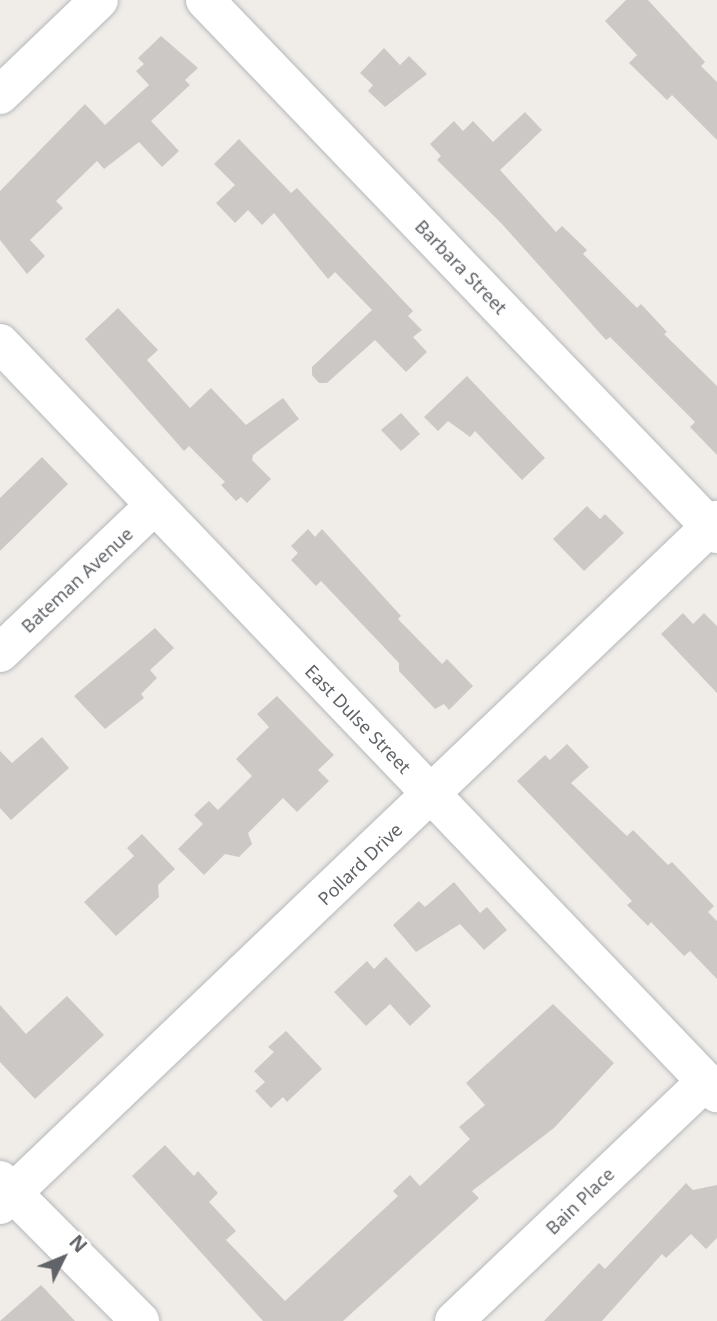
<!DOCTYPE html>
<style>
body{margin:0}
#map{position:relative;width:717px;height:1321px;overflow:hidden;background:#f0ede9;font-family:"Noto Sans",sans-serif}
div>[style]{position:absolute}
.building>*{inset:0;background:#cbc8c5}
.roads{filter:drop-shadow(0 0 2px #b5b8bb) drop-shadow(0 0 2px #b5b8bb)}
.minor>*{height:38px;margin:-19px;padding:0 19px;transform-origin:19px;border-radius:19px;background:#fff}
span{translate:-50% -50%;white-space:nowrap;text-align:center;line-height:1.15;-webkit-text-stroke:6px #fff;paint-order:stroke}
.street-label{font-size:18px;color:#606367}
.north{position:absolute;left:28px;top:1223px;width:70px;height:70px;-webkit-text-stroke:5px #fff;paint-order:stroke;rotate:47deg;font-size:19px;font-weight:700;line-height:28px;text-align:center;color:#606367}
.north::after{content:'';display:block;margin:auto;width:24px;height:32px;background:#606367;clip-path:polygon(50% 0,100% 100%,50% 72%,0 100%)}
</style>
<div id="map">
<div class="building">
<i style="clip-path:polygon(626px 0,648px 0,705px 62px,701px 66px,717px 82px,717px 140px,672px 95px,667px 100px,629px 63px,637px 55px,605px 21px)"></i>
<i style="clip-path:polygon(161px 36px,198px 68px,185px 80px,190px 85px,151px 121px,179px 151px,162px 167px,139px 142px,104px 169px,97px 161px,56px 201px,63px 208px,30px 240px,45px 256px,27px 274px,0 240px,0 191px,85px 104px,105px 125px,149px 85px,136px 71px,144px 64px,138px 58px)"></i>
<i style="clip-path:polygon(384px 48px,400px 65px,409px 56px,427px 74px,385px 107px,368px 91px,373px 85px,360px 73px)"></i>
<i style="clip-path:polygon(525px 112px,542px 130px,500px 170px,556px 232px,562px 226px,587px 250px,583px 254px,637px 308px,641px 304px,667px 332px,664px 334px,717px 386px,717px 455px,690px 427px,695px 422px,610px 337px,606px 340px,501px 223px,437px 160px,441px 156px,430px 144px,454px 121px,463px 131px,473px 121px,493px 142px)"></i>
<i style="clip-path:polygon(239px 139px,291px 193px,297px 188px,413px 311px,408px 316px,422px 330px,413px 337px,427px 352px,406px 372px,375px 340px,327px 383px,319px 383px,312px 375px,312px 367px,372px 310px,335px 272px,328px 279px,274px 213px,262px 225px,248px 210px,235px 223px,216px 203px,235px 185px,214px 164px)"></i>
<i style="clip-path:polygon(118px 308px,158px 350px,147px 360px,190px 408px,211px 388px,246px 425px,283px 398px,299px 419px,253px 455px,252px 460px,271px 479px,247px 503px,241px 497px,236px 501px,221px 485px,225px 482px,189px 446px,184px 451px,85px 339px)"></i>
<i style="clip-path:polygon(467px 376px,545px 458px,522px 480px,475px 431px,470px 437px,448px 421px,438px 431px,424px 417px)"></i>
<i style="clip-path:polygon(401px 413px,420px 434px,401px 451px,381px 430px)"></i>
<i style="clip-path:polygon(42px 457px,68px 484px,0 551px,0 498px)"></i>
<i style="clip-path:polygon(587px 506px,600px 519px,605px 514px,624px 533px,584px 571px,553px 539px)"></i>
<i style="clip-path:polygon(308px 529px,315px 537px,322px 529px,401px 616px,398px 619px,442px 664px,447px 659px,473px 686px,449px 710px,444px 704px,435px 709px,399px 671px,399px 663px,321px 581px,316px 586px,291px 560px,298px 553px,291px 546px)"></i>
<i style="clip-path:polygon(683px 613px,693px 624px,704px 613px,717px 626px,717px 693px,661px 634px)"></i>
<i style="clip-path:polygon(155px 628px,174px 648px,150px 670px,157px 678px,141px 694px,144px 698px,105px 729px,74px 696px)"></i>
<i style="clip-path:polygon(277px 696px,334px 755px,318px 770px,329px 781px,297px 812px,283px 798px,248px 833px,252px 844px,239px 857px,225px 854px,204px 875px,178px 849px,203px 824px,194px 815px,209px 801px,218px 810px,252px 776px,236px 759px,269px 727px,257px 714px)"></i>
<i style="clip-path:polygon(42px 737px,69px 768px,11px 820px,0 808px,0 751px,12px 763px)"></i>
<i style="clip-path:polygon(567px 744px,589px 767px,571px 783px,627px 836px,633px 830px,668px 865px,672px 862px,714px 906px,708px 912px,717px 921px,717px 979px,690px 951px,684px 956px,651px 922px,648px 926px,627px 905px,632px 901px,517px 781px,545px 755px,550px 760px)"></i>
<i style="clip-path:polygon(142px 834px,175px 869px,158px 885px,159px 897px,116px 936px,84px 902px,134px 856px,127px 848px)"></i>
<i style="clip-path:polygon(454px 882px,480px 913px,487px 907px,507px 930px,484px 950px,460px 924px,416px 952px,393px 925px,419px 901px,425px 907px)"></i>
<i style="clip-path:polygon(386px 957px,431px 1006px,410px 1026px,390px 1004px,366px 1026px,334px 992px,367px 961px,374px 969px)"></i>
<i style="clip-path:polygon(67px 996px,104px 1035px,35px 1099px,0 1062px,0 1005px,26px 1034px)"></i>
<i style="clip-path:polygon(553px 1004px,614px 1063px,554px 1128px,472px 1191px,479px 1198px,343px 1321px,263px 1321px,132px 1176px,165px 1145px,194px 1176px,198px 1171px,218px 1193px,209px 1202px,236px 1231px,226px 1240px,285px 1301px,398px 1196px,393px 1191px,410px 1175px,420px 1186px,470px 1139px,459px 1127px,485px 1105px,466px 1083px)"></i>
<i style="clip-path:polygon(286px 1031px,322px 1069px,287px 1102px,283px 1097px,271px 1108px,255px 1091px,265px 1082px,254px 1071px,274px 1052px,268px 1047px)"></i>
<i style="clip-path:polygon(686px 1183px,693px 1190px,717px 1185px,717px 1238px,706px 1249px,691px 1234px,666px 1258px,662px 1254px,602px 1321px,544px 1321px,599px 1263px,605px 1269px)"></i>
<i style="clip-path:polygon(41px 1285px,75px 1321px,0 1321px)"></i>
</div>
<div class="roads">
<div class="minor">
<i style="left:205px;top:0;width:740px;rotate:46.2deg"></i>
<i style="left:0;top:95px;width:137px;rotate:-43.8deg"></i>
<i style="left:0;top:343px;width:1038px;rotate:46.29deg"></i>
<i style="left:0;top:653px;width:213px;rotate:-43.7deg"></i>
<i style="left:0;top:1180px;width:199px;rotate:45.2deg"></i>
<i style="left:0;top:1205px;width:992px;rotate:-43.69deg"></i>
<i style="left:454px;top:1321px;width:347px;rotate:-43.6deg"></i>
</div>
</div>
<div class="street-label">
<span style="left:461px;top:267px;rotate:46deg">Barbara Street</span>
<span style="left:77px;top:580px;rotate:-43deg">Bateman Avenue</span>
<span style="left:358px;top:719px;rotate:46deg">East Dulse Street</span>
<span style="left:360px;top:864px;rotate:-44deg">Pollard Drive</span>
<span style="left:580px;top:1201px;rotate:-44deg">Bain Place</span>
</div>
<div class="north">N</div>
</div>
